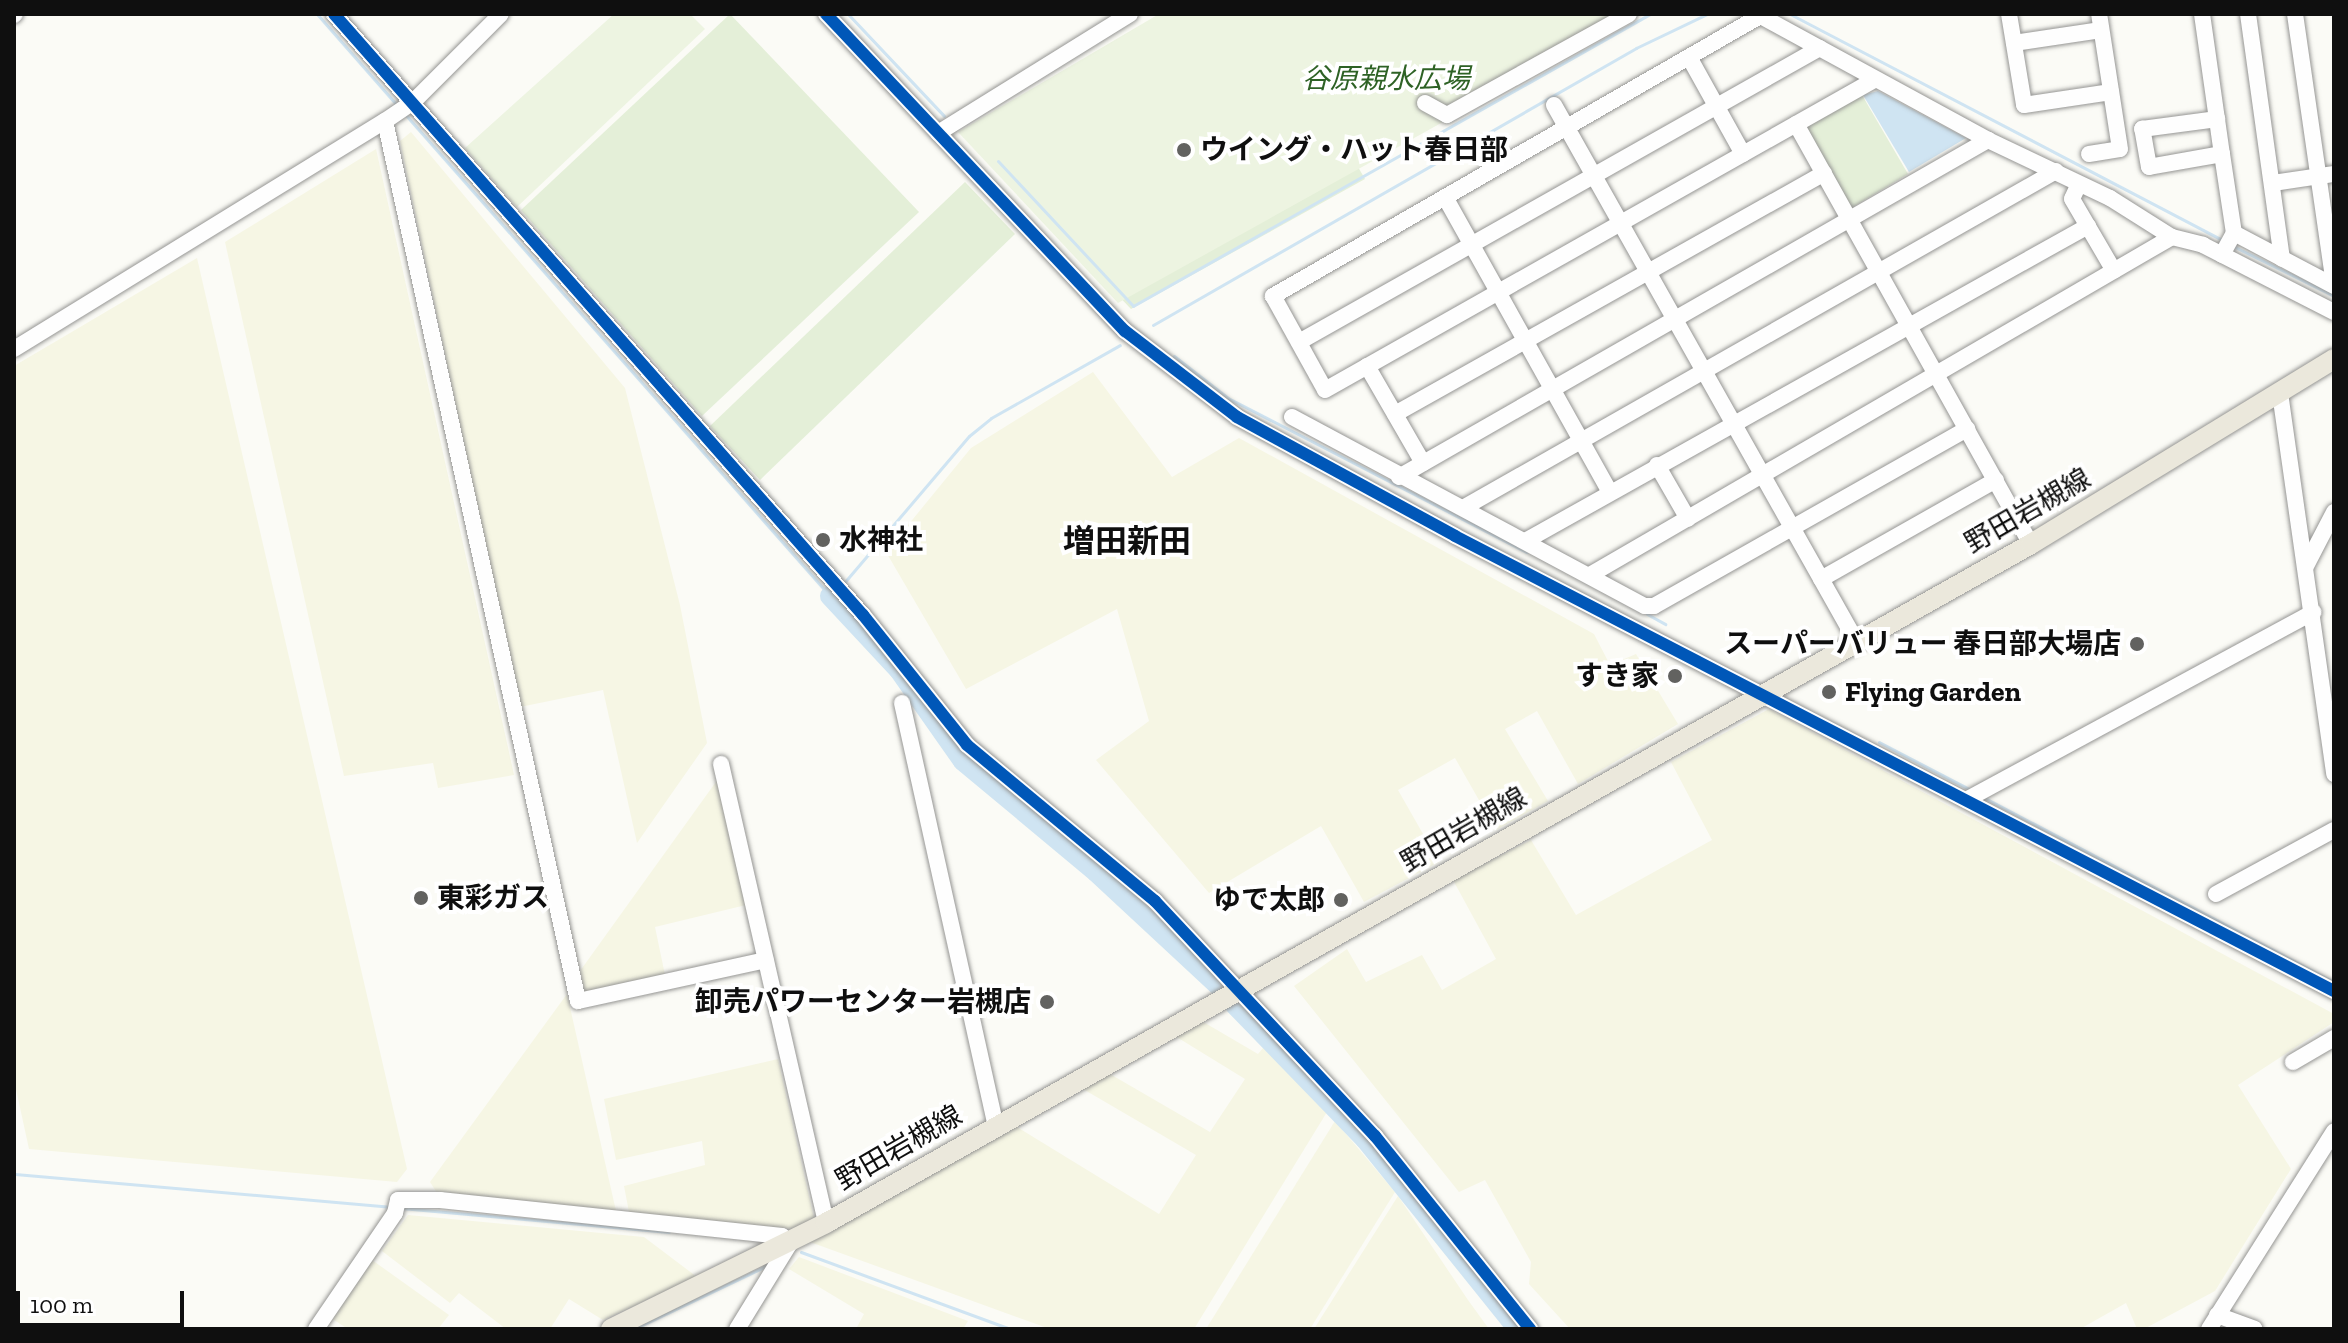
<!DOCTYPE html>
<meta charset="utf-8">
<style>
body{margin:0}
#map{position:relative;width:2348px;height:1343px;overflow:hidden;background:#fbfbf6;font-family:"Zilla Slab","Noto Sans JP",serif}
div>[style]{position:absolute}
.farmland>*{inset:0;background:#f6f6e4}
.green>*{inset:0;background:#e4efd8}
.pitch>*{inset:0;background:#edf4e1}
.water>*{inset:0;background:#cfe4f2}
.stream>*{height:3px;margin:-1.5px;padding:0 1.5px;transform-origin:1.5px;border-radius:1.5px;background:#cfe4f2}
.river>*{height:20px;margin:-10px;padding:0 10px;transform-origin:10px;border-radius:10px;background:#cfe4f2}
.roads{filter:drop-shadow(0 0 2px #959593) drop-shadow(0 0 2px #959593)}
.minor>*{height:16px;margin:-8px;padding:0 8px;transform-origin:8px;border-radius:8px;background:#fefefe}
.major>*{height:20px;margin:-10px;padding:0 10px;transform-origin:10px;border-radius:10px;background:#ebe8dc}
.cycleway>*{height:12px;margin:-6px;padding:0 6px;transform-origin:6px;border-radius:6px;background:#0057b8}
.dots>*{width:22px;height:22px;translate:-50% -50%;box-sizing:border-box;border:4px solid #fff;border-radius:50%}
span{translate:-50% -50%;white-space:nowrap;text-align:center;line-height:1.15;-webkit-text-stroke:8px #fff;paint-order:stroke}
.park-label{font-size:28px;color:#2e6225;font-style:italic}
.poi-label{font-size:28px;color:#0f0f0f;font-weight:700}
.left{translate:0 -50%;text-align:left}
.right{translate:-100% -50%;text-align:right}
.street-label{font-size:28px;color:#0f0f0f}
.quarter-label{font-size:32px;color:#0f0f0f;font-weight:700}
.frame{position:absolute;inset:0;border:16px solid #0f0f0f;pointer-events:none}
.scale{position:absolute;left:16px;top:1291px;width:168px;height:36px;box-sizing:border-box;border:4px solid #0f0f0f;border-top:0;padding-left:10px;font-size:24px;line-height:28px;white-space:nowrap;color:#0f0f0f;-webkit-text-stroke:6px #fff;paint-order:stroke}
</style>
<div id="map">
<div class="farmland">
<i style="clip-path:polygon(411px 132px,625px 388px,680px 605px,707px 743px,637px 843px,603px 690px,520px 707px,400px 141px)"></i>
<i style="clip-path:polygon(376px 149px,514px 775px,438px 788px,433px 763px,344px 776px,225px 242px)"></i>
<i style="clip-path:polygon(197px 258px,407px 1169px,397px 1182px,29px 1149px,14px 1080px,14px 366px)"></i>
<i style="clip-path:polygon(1093px 372px,1172px 477px,1239px 438px,1594px 634px,1610px 665px,1636px 654px,1678px 724px,1578px 784px,1537px 711px,1505px 729px,1548px 801px,1496px 830px,1455px 758px,1398px 790px,1439px 862px,1364px 902px,1321px 826px,1209px 893px,1096px 760px,1149px 721px,1117px 609px,966px 689px,886px 552px,971px 448px)"></i>
<i style="clip-path:polygon(1769px 709px,2334px 1014px,2334px 1022px,2238px 1085px,2291px 1169px,2215px 1291px,2144px 1329px,2137px 1329px,2126px 1303px,2080px 1329px,1570px 1329px,1529px 1284px,1531px 1262px,1485px 1180px,1459px 1192px,1294px 986px,1347px 949px,1366px 982px,1422px 955px,1442px 990px,1496px 959px,1453px 880px,1531px 840px,1576px 915px,1712px 840px,1671px 762px)"></i>
<i style="clip-path:polygon(718px 779px,746px 905px,655px 927px,665px 975px,585px 993px,580px 971px)"></i>
<i style="clip-path:polygon(567px 994px,616px 1211px,437px 1193px,430px 1182px)"></i>
<i style="clip-path:polygon(1200px 1020px,1258px 1054px,1268px 1042px,1327px 1112px,1194px 1329px,1050px 1329px,810px 1242px,1017px 1127px,1159px 1214px,1196px 1155px,1083px 1089px,1110px 1074px,1210px 1132px,1245px 1079px,1175px 1036px)"></i>
<i style="clip-path:polygon(778px 1059px,814px 1218px,793px 1229px,629px 1212px,624px 1186px,705px 1165px,702px 1141px,616px 1160px,604px 1099px)"></i>
<i style="clip-path:polygon(1335px 1121px,1395px 1192px,1310px 1329px,1206px 1329px)"></i>
<i style="clip-path:polygon(1398px 1196px,1468px 1300px,1489px 1329px,1314px 1329px)"></i>
<i style="clip-path:polygon(408px 1215px,644px 1237px,697px 1277px,603px 1320px,569px 1299px,550px 1329px,506px 1329px,459px 1293px,450px 1303px,382px 1251px)"></i>
<i style="clip-path:polygon(799px 1257px,968px 1321px,963px 1329px,856px 1329px,864px 1314px,789px 1269px)"></i>
<i style="clip-path:polygon(372px 1260px,449px 1315px,438px 1329px,348px 1329px,331px 1318px)"></i>
</div>
<div class="green">
<i style="clip-path:polygon(730px 14px,919px 212px,702px 416px,521px 210px)"></i>
<i style="clip-path:polygon(1862px 95px,1908px 174px,1848px 210px,1802px 126px)"></i>
<i style="clip-path:polygon(1358px 167px,1365px 179px,1131px 309px,1001px 172px)"></i>
<i style="clip-path:polygon(965px 182px,1015px 234px,760px 480px,710px 426px)"></i>
</div>
<div class="pitch">
<i style="clip-path:polygon(614px 14px,690px 14px,705px 29px,517px 207px,465px 148px)"></i>
<i style="clip-path:polygon(1159px 14px,1637px 14px,1118px 303px,958px 132px)"></i>
</div>
<div class="water">
<i style="clip-path:polygon(1878px 91px,1966px 138px,1909px 172px,1863px 95px)"></i>
</div>
<div class="stream">
<i style="left:317px;top:14px;width:120px;rotate:48.7deg"></i>
<i style="left:848px;top:14px;width:140px;rotate:46.7deg"></i>
<i style="left:1790px;top:14px;width:488px;rotate:27.6deg"></i>
<i style="left:404px;top:113px;width:644px;rotate:48.59deg"></i>
<i style="left:830px;top:596px;width:6px;rotate:-31deg"></i>
<i style="left:998px;top:161px;width:198px;rotate:47deg"></i>
<i style="left:1133px;top:306px;width:594px;rotate:-29.46deg"></i>
<i style="left:2233px;top:246px;width:113px;rotate:26.3deg"></i>
<i style="left:1153px;top:325px;width:557px;rotate:-29.83deg"></i>
<i style="left:1636px;top:48px;width:79px;rotate:-25.6deg"></i>
<i style="left:1174px;top:356px;width:68px;rotate:37.9deg"></i>
<i style="left:1228px;top:398px;width:336px;rotate:27.3deg"></i>
<i style="left:843px;top:584px;width:194px;rotate:-49.6deg"></i>
<i style="left:969px;top:436px;width:28px;rotate:-39deg"></i>
<i style="left:991px;top:418px;width:148px;rotate:-29.5deg"></i>
<i style="left:1647px;top:614px;width:21px;rotate:29deg"></i>
<i style="left:1879px;top:742px;width:104px;rotate:27.6deg"></i>
<i style="left:1985px;top:798px;width:395px;rotate:27.8deg"></i>
<i style="left:15px;top:1174px;width:376px;rotate:5deg"></i>
<i style="left:401px;top:1208px;width:269px;rotate:5.1deg"></i>
<i style="left:801px;top:1252px;width:223px;rotate:20.2deg"></i>
<i style="left:634px;top:1329px;width:148px;rotate:-25.5deg"></i>
</div>
<div class="river">
<i style="left:830px;top:596px;width:101px;rotate:47deg"></i>
<i style="left:899px;top:670px;width:111px;rotate:54.9deg"></i>
<i style="left:963px;top:761px;width:173px;rotate:39.8deg"></i>
<i style="left:1096px;top:872px;width:173px;rotate:42.9deg"></i>
<i style="left:1235px;top:1005px;width:187px;rotate:45.9deg"></i>
<i style="left:1365px;top:1139px;width:244px;rotate:51.2deg"></i>
</div>
<div class="roads">
<div class="minor">
<i style="left:334px;top:14px;width:801px;rotate:48.65deg"></i>
<i style="left:863px;top:615px;width:166px;rotate:51.3deg"></i>
<i style="left:967px;top:745px;width:244px;rotate:39.7deg"></i>
<i style="left:1155px;top:901px;width:322px;rotate:46.9deg"></i>
<i style="left:1375px;top:1136px;width:248px;rotate:51.2deg"></i>
<i style="left:826px;top:14px;width:436px;rotate:46.7deg"></i>
<i style="left:1125px;top:331px;width:141px;rotate:37.5deg"></i>
<i style="left:1237px;top:417px;width:248px;rotate:28.6deg"></i>
<i style="left:1455px;top:536px;width:990px;rotate:27.37deg"></i>
<i style="left:1757px;top:14px;width:263px;rotate:28.6deg"></i>
<i style="left:1988px;top:140px;width:135px;rotate:25.4deg"></i>
<i style="left:2110px;top:198px;width:73px;rotate:32.2deg"></i>
<i style="left:2172px;top:237px;width:32px;rotate:14deg"></i>
<i style="left:2203px;top:245px;width:147px;rotate:27.1deg"></i>
<i style="left:2009px;top:14px;width:92px;rotate:80.6deg"></i>
<i style="left:2024px;top:105px;width:88px;rotate:-8.5deg"></i>
<i style="left:2202px;top:14px;width:141px;rotate:81.9deg"></i>
<i style="left:2222px;top:154px;width:74px;rotate:169.9deg"></i>
<i style="left:2149px;top:167px;width:39px;rotate:-100deg"></i>
<i style="left:2142px;top:129px;width:76px;rotate:-7.6deg"></i>
<i style="left:2248px;top:14px;width:247px;rotate:82.1deg"></i>
<i style="left:2295px;top:14px;width:272px;rotate:81.8deg"></i>
<i style="left:14px;top:15px;width:1px;rotate:-45deg"></i>
<i style="left:1760px;top:16px;width:562px;rotate:150.1deg"></i>
<i style="left:1273px;top:296px;width:107px;rotate:61deg"></i>
<i style="left:1325px;top:390px;width:630px;rotate:-29.45deg"></i>
<i style="left:2014px;top:43px;width:88px;rotate:-8.5deg"></i>
<i style="left:1689px;top:57px;width:111px;rotate:60.9deg"></i>
<i style="left:1425px;top:103px;width:25px;rotate:29deg"></i>
<i style="left:1447px;top:115px;width:208px;rotate:-29deg"></i>
<i style="left:1554px;top:105px;width:615px;rotate:60.6deg"></i>
<i style="left:385px;top:121px;width:901px;rotate:77.63deg"></i>
<i style="left:578px;top:1001px;width:192px;rotate:-12.3deg"></i>
<i style="left:1796px;top:124px;width:481px;rotate:60.8deg"></i>
<i style="left:938px;top:133px;width:226px;rotate:-31.8deg"></i>
<i style="left:2089px;top:154px;width:31px;rotate:-9deg"></i>
<i style="left:2120px;top:149px;width:137px;rotate:-98.8deg"></i>
<i style="left:2222px;top:154px;width:80px;rotate:81.4deg"></i>
<i style="left:2234px;top:233px;width:25px;rotate:119deg"></i>
<i style="left:2273px;top:183px;width:62px;rotate:-8.4deg"></i>
<i style="left:2078px;top:186px;width:14px;rotate:115deg"></i>
<i style="left:2072px;top:199px;width:83px;rotate:59.7deg"></i>
<i style="left:1445px;top:197px;width:338px;rotate:60.8deg"></i>
<i style="left:2234px;top:233px;width:113px;rotate:27.9deg"></i>
<i style="left:1299px;top:342px;width:598px;rotate:-29.44deg"></i>
<i style="left:14px;top:349px;width:435px;rotate:-31.6deg"></i>
<i style="left:385px;top:121px;width:34px;rotate:-34deg"></i>
<i style="left:413px;top:102px;width:124px;rotate:-45deg"></i>
<i style="left:1367px;top:366px;width:112px;rotate:60deg"></i>
<i style="left:2280px;top:393px;width:385px;rotate:81.9deg"></i>
<i style="left:1395px;top:414px;width:492px;rotate:-29.3deg"></i>
<i style="left:1292px;top:417px;width:400px;rotate:28.2deg"></i>
<i style="left:1645px;top:606px;width:9px"></i>
<i style="left:1654px;top:606px;width:360px;rotate:-29.5deg"></i>
<i style="left:1657px;top:465px;width:62px;rotate:60.1deg"></i>
<i style="left:1399px;top:477px;width:679px;rotate:-29.78deg"></i>
<i style="left:1463px;top:508px;width:682px;rotate:-29.61deg"></i>
<i style="left:1527px;top:540px;width:643px;rotate:-29.24deg"></i>
<i style="left:2306px;top:566px;width:61px;rotate:-62.6deg"></i>
<i style="left:1590px;top:575px;width:673px;rotate:-30.15deg"></i>
<i style="left:1821px;top:579px;width:201px;rotate:-29.5deg"></i>
<i style="left:902px;top:703px;width:431px;rotate:77.5deg"></i>
<i style="left:721px;top:764px;width:471px;rotate:77.1deg"></i>
<i style="left:1966px;top:800px;width:395px;rotate:-28.4deg"></i>
<i style="left:2216px;top:894px;width:134px;rotate:-28.5deg"></i>
<i style="left:2293px;top:1062px;width:48px;rotate:-30.3deg"></i>
<i style="left:2217px;top:1315px;width:40px;rotate:20.2deg"></i>
<i style="left:316px;top:1329px;width:140px;rotate:-55.7deg"></i>
<i style="left:395px;top:1213px;width:13px;rotate:-77deg"></i>
<i style="left:398px;top:1200px;width:42px"></i>
<i style="left:440px;top:1200px;width:344px;rotate:6deg"></i>
<i style="left:782px;top:1236px;width:11px;rotate:41deg"></i>
<i style="left:790px;top:1243px;width:101px;rotate:121.6deg"></i>
<i style="left:2209px;top:1329px;width:234px;rotate:-57.7deg"></i>
</div>
<div class="major">
<i style="left:611px;top:1329px;width:240px;rotate:-26.2deg"></i>
<i style="left:826px;top:1223px;width:1383px;rotate:-29.4deg"></i>
<i style="left:2031px;top:544px;width:355px;rotate:-31.4deg"></i>
</div>
</div>
<div class="cycleway">
<i style="left:334px;top:14px;width:801px;rotate:48.65deg"></i>
<i style="left:863px;top:615px;width:166px;rotate:51.3deg"></i>
<i style="left:967px;top:745px;width:244px;rotate:39.7deg"></i>
<i style="left:1155px;top:901px;width:322px;rotate:46.9deg"></i>
<i style="left:1375px;top:1136px;width:248px;rotate:51.2deg"></i>
<i style="left:826px;top:14px;width:436px;rotate:46.7deg"></i>
<i style="left:1125px;top:331px;width:141px;rotate:37.5deg"></i>
<i style="left:1237px;top:417px;width:248px;rotate:28.6deg"></i>
<i style="left:1455px;top:536px;width:990px;rotate:27.37deg"></i>
</div>
<div class="dots">
<i style="left:1184px;top:150px;background:#626260"></i>
<i style="left:823px;top:540px;background:#626260"></i>
<i style="left:2137px;top:644px;background:#626260"></i>
<i style="left:1675px;top:676px;background:#626260"></i>
<i style="left:1829px;top:692px;background:#626260"></i>
<i style="left:421px;top:898px;background:#626260"></i>
<i style="left:1341px;top:900px;background:#626260"></i>
<i style="left:1047px;top:1002px;background:#626260"></i>
</div>
<div class="park-label">
<span style="left:1386px;top:79px">谷原親水広場</span>
</div>
<div class="poi-label">
<span class="left" style="left:1200px;top:150px">ウイング・ハット春日部</span>
<span class="left" style="left:839px;top:540px">水神社</span>
<span class="right" style="left:2121px;top:644px">スーパーバリュー 春日部大場店</span>
<span class="right" style="left:1659px;top:676px">すき家</span>
<span class="left" style="left:1845px;top:692px">Flying Garden</span>
<span class="left" style="left:437px;top:898px">東彩ガス</span>
<span class="right" style="left:1325px;top:900px">ゆで太郎</span>
<span class="right" style="left:1031px;top:1002px">卸売パワーセンター岩槻店</span>
</div>
<div class="street-label">
<span style="left:2028px;top:511px;rotate:-30deg">野田岩槻線</span>
<span style="left:1464px;top:830px;rotate:-30deg">野田岩槻線</span>
<span style="left:899px;top:1148px;rotate:-30deg">野田岩槻線</span>
</div>
<div class="quarter-label">
<span style="left:1127px;top:541px">増田新田</span>
</div>
<div class="frame"></div>
<div class="scale">100 m</div>
</div>
